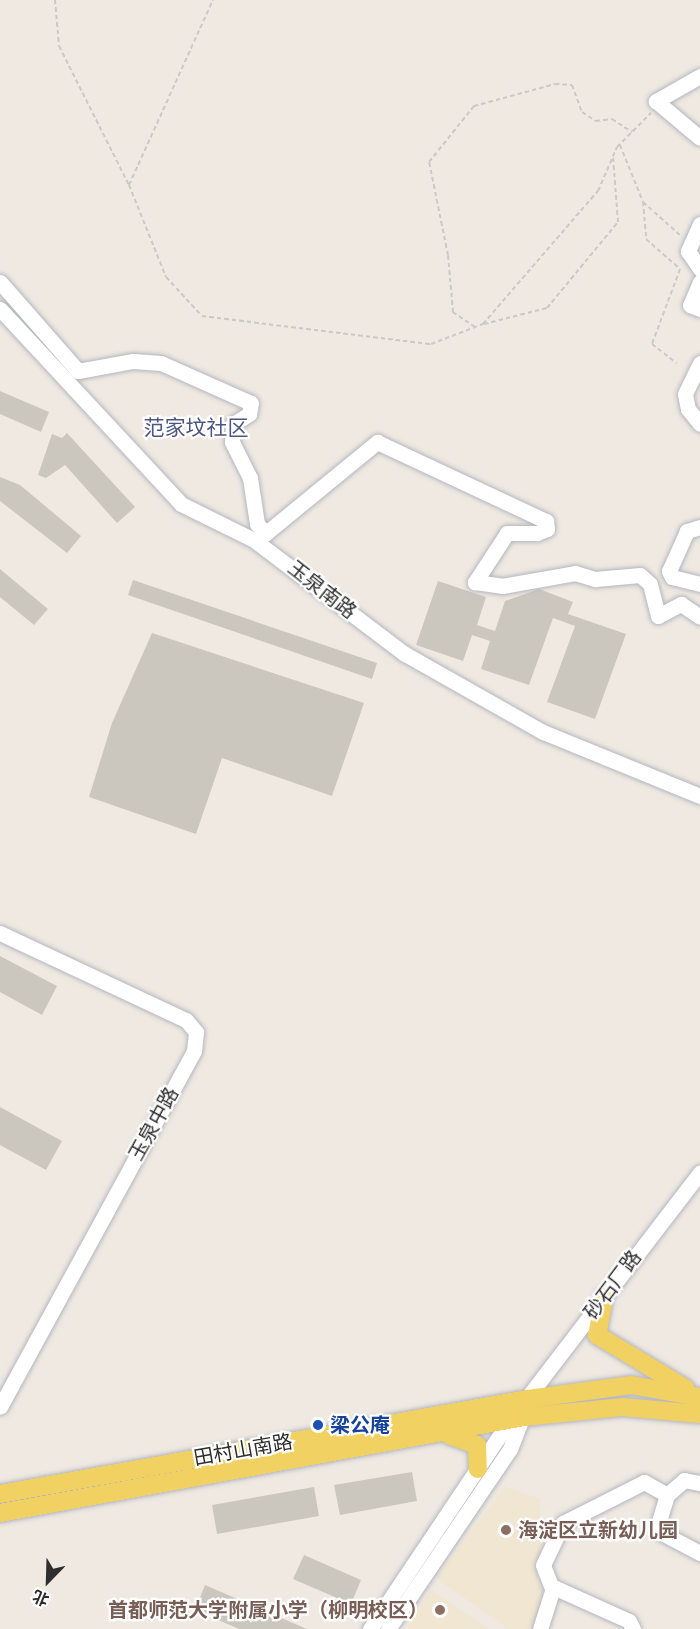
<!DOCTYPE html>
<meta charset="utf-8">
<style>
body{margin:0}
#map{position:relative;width:700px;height:1629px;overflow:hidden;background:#efe9e1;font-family:"Space Grotesk","Noto Sans SC",sans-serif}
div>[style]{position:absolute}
.education>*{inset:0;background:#f0e6d1}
.building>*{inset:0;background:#cbc7bf}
.path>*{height:2px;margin-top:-1px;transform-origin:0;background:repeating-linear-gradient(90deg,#c9c9c9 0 4.5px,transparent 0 7.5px)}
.roads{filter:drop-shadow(0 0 2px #b4b7c1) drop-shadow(0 0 2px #b4b7c1)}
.minor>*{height:15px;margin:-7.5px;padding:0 7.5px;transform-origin:7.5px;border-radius:7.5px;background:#fff}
.major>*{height:18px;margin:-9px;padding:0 9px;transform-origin:9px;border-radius:9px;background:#f2d163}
.dots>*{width:16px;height:16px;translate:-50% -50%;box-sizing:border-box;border:3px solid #fff;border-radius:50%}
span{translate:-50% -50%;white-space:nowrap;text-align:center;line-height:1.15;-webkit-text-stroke:4.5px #fff;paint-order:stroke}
.street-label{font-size:20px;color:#2e2e2e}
.transit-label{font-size:20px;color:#164399;font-weight:700}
.left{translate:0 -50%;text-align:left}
.education-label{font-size:20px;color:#785e54;font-weight:700}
.right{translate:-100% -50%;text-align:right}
.neighbourhood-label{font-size:21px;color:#4d5680}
.north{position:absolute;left:18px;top:1551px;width:60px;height:60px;-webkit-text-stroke:4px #fff;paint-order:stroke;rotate:203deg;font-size:16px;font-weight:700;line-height:24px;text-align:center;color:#2e2e2e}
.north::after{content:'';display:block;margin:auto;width:21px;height:27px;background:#2e2e2e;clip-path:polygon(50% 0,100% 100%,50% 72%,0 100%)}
</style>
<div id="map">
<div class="education">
<i style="clip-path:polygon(505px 1487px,540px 1499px,542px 1606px,534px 1629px,509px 1629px,436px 1578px)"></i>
<i style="clip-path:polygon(431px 1590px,489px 1629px,407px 1629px)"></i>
</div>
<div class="building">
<i style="clip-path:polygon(0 391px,49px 412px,41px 432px,0 414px)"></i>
<i style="clip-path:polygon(67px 433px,135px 507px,117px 523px,65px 465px,46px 478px,38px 475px,52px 434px,62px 438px)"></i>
<i style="clip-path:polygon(0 477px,20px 485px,81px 536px,67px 553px,0 501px)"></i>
<i style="clip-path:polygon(0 569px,48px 609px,34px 625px,0 597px)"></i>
<i style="clip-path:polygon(133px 580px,377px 663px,372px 679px,128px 595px)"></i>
<i style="clip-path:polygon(438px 581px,486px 597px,477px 625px,495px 631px,505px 601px,539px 589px,573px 602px,568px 614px,626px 634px,595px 719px,547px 702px,575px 626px,553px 618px,529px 685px,481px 669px,490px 641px,472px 635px,463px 661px,416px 645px)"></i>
<i style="clip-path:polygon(152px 633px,364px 703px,332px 796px,222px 758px,196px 834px,89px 797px,112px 723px)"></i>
<i style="clip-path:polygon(0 956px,57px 986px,42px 1015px,0 992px)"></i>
<i style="clip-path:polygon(0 1107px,62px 1141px,46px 1170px,0 1145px)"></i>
<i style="clip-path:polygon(412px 1472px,417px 1501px,340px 1515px,334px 1485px)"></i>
<i style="clip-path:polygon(314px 1487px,319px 1516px,217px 1534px,212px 1505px)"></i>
<i style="clip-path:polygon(304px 1555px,361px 1580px,351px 1604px,293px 1579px)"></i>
<i style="clip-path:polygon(205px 1585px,307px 1629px,239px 1629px,195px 1610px)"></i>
</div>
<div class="path">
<i style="left:55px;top:0;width:46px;rotate:85deg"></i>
<i style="left:59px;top:46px;width:156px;rotate:63.3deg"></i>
<i style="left:129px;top:185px;width:99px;rotate:68.1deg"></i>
<i style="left:166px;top:277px;width:53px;rotate:47.3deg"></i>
<i style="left:202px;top:316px;width:231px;rotate:7deg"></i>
<i style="left:431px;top:344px;width:56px;rotate:-21deg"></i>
<i style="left:483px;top:324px;width:176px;rotate:-49.2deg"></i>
<i style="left:598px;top:191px;width:48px;rotate:-66.6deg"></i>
<i style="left:617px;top:147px;width:48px;rotate:-45deg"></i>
<i style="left:620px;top:145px;width:61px;rotate:68deg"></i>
<i style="left:643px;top:202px;width:37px;rotate:85deg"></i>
<i style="left:646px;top:239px;width:45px;rotate:41.4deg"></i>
<i style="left:680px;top:269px;width:80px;rotate:110.5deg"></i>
<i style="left:652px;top:344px;width:31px;rotate:38deg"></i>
<i style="left:129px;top:185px;width:203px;rotate:-65.6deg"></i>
<i style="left:643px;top:202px;width:51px;rotate:41.8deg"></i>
<i style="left:484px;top:324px;width:65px;rotate:-14.3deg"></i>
<i style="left:547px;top:308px;width:112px;rotate:-50.5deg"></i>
<i style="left:618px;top:222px;width:65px;rotate:-94.4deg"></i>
<i style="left:475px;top:327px;width:27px;rotate:-146deg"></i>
<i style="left:453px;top:312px;width:57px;rotate:-95deg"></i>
<i style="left:448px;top:255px;width:95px;rotate:-101.5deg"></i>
<i style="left:429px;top:162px;width:72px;rotate:-51.2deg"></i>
<i style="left:474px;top:106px;width:84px;rotate:-15.2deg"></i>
<i style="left:555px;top:84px;width:17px;rotate:3deg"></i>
<i style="left:572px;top:85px;width:29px;rotate:70deg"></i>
<i style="left:582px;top:112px;width:17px;rotate:33deg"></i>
<i style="left:596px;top:121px;width:16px;rotate:-7deg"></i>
<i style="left:612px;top:119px;width:24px;rotate:33deg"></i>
</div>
<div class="roads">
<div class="minor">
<i style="left:700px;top:76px;width:51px;rotate:150.4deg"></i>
<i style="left:656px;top:101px;width:57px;rotate:40.1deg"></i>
<i style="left:700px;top:224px;width:30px;rotate:114deg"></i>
<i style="left:688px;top:251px;width:22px;rotate:56deg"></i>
<i style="left:0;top:282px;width:118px;rotate:48.8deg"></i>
<i style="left:78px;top:371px;width:56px;rotate:-10.3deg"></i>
<i style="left:133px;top:361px;width:28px;rotate:4deg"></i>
<i style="left:161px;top:363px;width:98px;rotate:24deg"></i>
<i style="left:251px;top:403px;width:11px;rotate:100deg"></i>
<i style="left:249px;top:414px;width:19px;rotate:148deg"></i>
<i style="left:233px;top:424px;width:18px;rotate:93deg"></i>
<i style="left:232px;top:442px;width:40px;rotate:63.4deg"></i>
<i style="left:250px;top:478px;width:47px;rotate:81.3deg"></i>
<i style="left:257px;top:524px;width:13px;rotate:45deg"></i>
<i style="left:266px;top:533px;width:144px;rotate:-39.3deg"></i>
<i style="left:377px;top:442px;width:187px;rotate:25.1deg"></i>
<i style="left:546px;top:521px;width:8px;rotate:83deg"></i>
<i style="left:547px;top:529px;width:11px;rotate:158deg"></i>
<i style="left:537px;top:533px;width:30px;rotate:180deg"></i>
<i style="left:507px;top:533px;width:59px;rotate:123.1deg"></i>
<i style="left:475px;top:582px;width:27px;rotate:8deg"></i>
<i style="left:502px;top:586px;width:74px;rotate:-10.1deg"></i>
<i style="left:575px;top:573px;width:21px;rotate:17deg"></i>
<i style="left:595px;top:579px;width:45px;rotate:-5.1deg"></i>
<i style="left:640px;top:575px;width:13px;rotate:42deg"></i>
<i style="left:650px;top:584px;width:33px;rotate:76deg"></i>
<i style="left:658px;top:616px;width:26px;rotate:-28deg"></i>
<i style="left:681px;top:604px;width:23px;rotate:34deg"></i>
<i style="left:700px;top:282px;width:25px;rotate:113deg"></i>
<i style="left:690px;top:305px;width:11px;rotate:22deg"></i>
<i style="left:0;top:309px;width:266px;rotate:47.1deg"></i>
<i style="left:181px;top:504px;width:81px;rotate:26.3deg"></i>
<i style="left:254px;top:540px;width:189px;rotate:37.1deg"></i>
<i style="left:405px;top:654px;width:159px;rotate:29.5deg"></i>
<i style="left:543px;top:732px;width:170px;rotate:22.2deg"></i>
<i style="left:700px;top:363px;width:34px;rotate:116deg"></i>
<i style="left:685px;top:394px;width:15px;rotate:79deg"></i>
<i style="left:688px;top:409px;width:19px;rotate:51deg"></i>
<i style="left:700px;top:527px;width:14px;rotate:163deg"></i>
<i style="left:687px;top:531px;width:44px;rotate:114.2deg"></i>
<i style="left:669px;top:571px;width:7px;rotate:63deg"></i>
<i style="left:672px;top:577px;width:29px;rotate:14deg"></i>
<i style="left:0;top:933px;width:205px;rotate:25.1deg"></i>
<i style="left:186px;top:1020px;width:16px;rotate:50deg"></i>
<i style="left:196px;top:1032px;width:19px;rotate:96deg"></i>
<i style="left:194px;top:1051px;width:405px;rotate:118.6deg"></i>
<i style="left:667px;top:1495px;width:23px;rotate:-41deg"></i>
<i style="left:684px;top:1480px;width:16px;rotate:11deg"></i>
<i style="left:370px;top:1629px;width:252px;rotate:-56.2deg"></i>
<i style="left:510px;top:1420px;width:312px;rotate:-52.5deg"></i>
<i style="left:388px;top:1629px;width:217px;rotate:-55.9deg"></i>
<i style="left:510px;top:1449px;width:44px;rotate:-68.7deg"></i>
<i style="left:540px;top:1629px;width:43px;rotate:-72.4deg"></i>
<i style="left:633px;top:1629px;width:9px;rotate:-117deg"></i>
<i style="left:629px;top:1621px;width:85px;rotate:-155.8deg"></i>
<i style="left:551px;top:1586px;width:22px;rotate:-111deg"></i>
<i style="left:543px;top:1565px;width:47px;rotate:-64.5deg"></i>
<i style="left:563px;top:1523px;width:91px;rotate:-26.8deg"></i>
<i style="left:644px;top:1482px;width:26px;rotate:29deg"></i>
<i style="left:667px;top:1495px;width:27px;rotate:107deg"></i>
<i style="left:659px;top:1521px;width:12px;rotate:76deg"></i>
<i style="left:662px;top:1533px;width:43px;rotate:27.8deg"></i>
</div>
<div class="major">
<i style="left:604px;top:1297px;width:39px;rotate:100deg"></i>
<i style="left:597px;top:1335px;width:103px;rotate:31.1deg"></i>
<i style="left:449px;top:1435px;width:30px;rotate:20deg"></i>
<i style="left:477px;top:1445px;width:24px;rotate:88deg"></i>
<i style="left:0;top:1494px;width:536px;rotate:-10.2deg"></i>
<i style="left:528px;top:1399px;width:104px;rotate:-7.7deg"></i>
<i style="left:631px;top:1385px;width:70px;rotate:9.9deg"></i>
<i style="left:0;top:1513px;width:533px;rotate:-10.38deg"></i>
<i style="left:524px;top:1417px;width:100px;rotate:-5.8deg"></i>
<i style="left:623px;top:1407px;width:77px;rotate:5.2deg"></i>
</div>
</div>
<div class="dots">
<i style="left:318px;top:1425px;background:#1a4fb4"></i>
<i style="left:506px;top:1530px;background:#8d6e63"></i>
<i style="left:440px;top:1610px;background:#8d6e63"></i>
</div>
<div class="street-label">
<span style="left:322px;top:590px;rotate:38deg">玉泉南路</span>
<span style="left:154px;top:1124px;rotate:-61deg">玉泉中路</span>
<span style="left:613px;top:1285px;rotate:-53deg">砂石厂路</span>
<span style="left:243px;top:1450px;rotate:-10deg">田村山南路</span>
</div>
<div class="transit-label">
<span class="left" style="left:330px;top:1425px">梁公庵</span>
</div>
<div class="education-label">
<span class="left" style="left:518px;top:1530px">海淀区立新幼儿园</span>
<span class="right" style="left:428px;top:1610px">首都师范大学附属小学（柳明校区）</span>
</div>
<div class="neighbourhood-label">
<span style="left:196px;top:428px">范家坟社区</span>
</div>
<div class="north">北</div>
</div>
